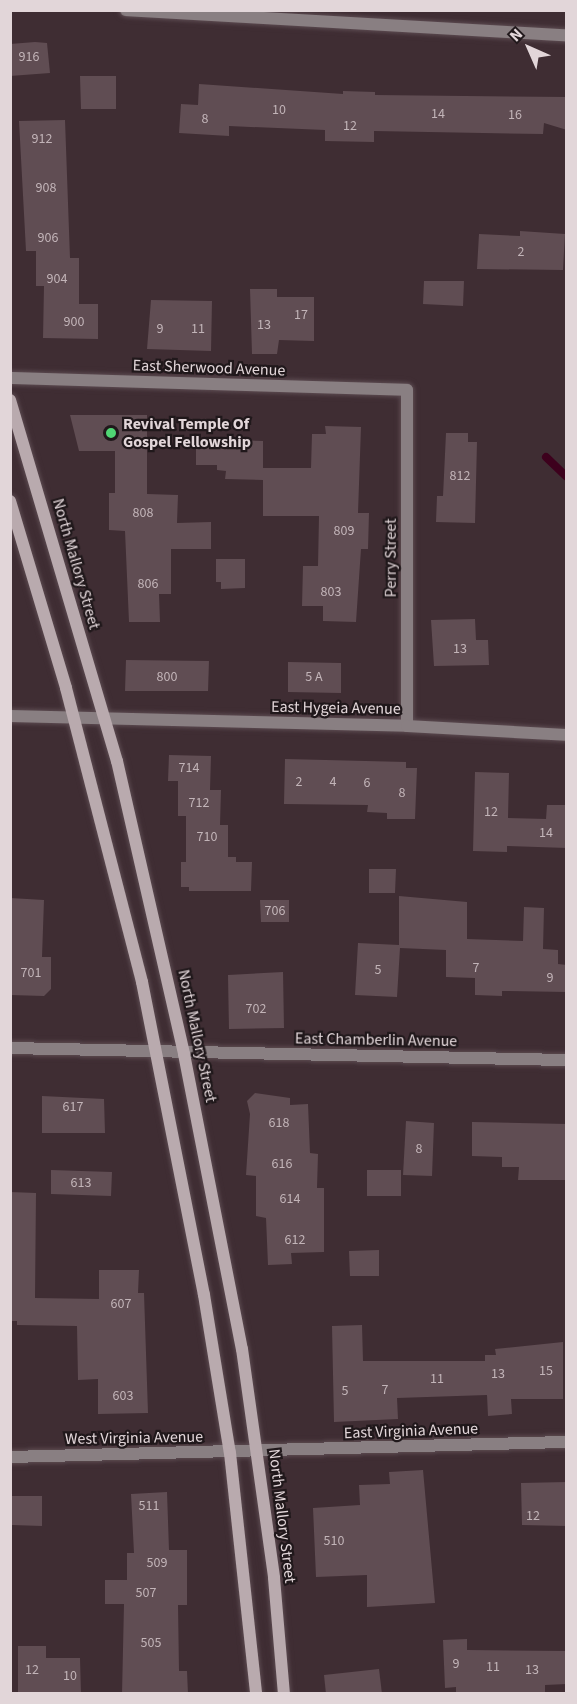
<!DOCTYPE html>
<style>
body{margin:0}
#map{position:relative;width:577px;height:1704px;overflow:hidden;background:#3f2d33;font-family:"Source Sans 3",sans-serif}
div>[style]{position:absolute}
.stream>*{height:8px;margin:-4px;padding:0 4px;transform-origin:4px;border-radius:4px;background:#3d011d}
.building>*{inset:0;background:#604d53}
.roads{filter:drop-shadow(0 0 2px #5c4b51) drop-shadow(0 0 2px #5c4b51)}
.minor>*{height:12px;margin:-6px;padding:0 6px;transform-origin:6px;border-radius:6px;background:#897f82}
.secondary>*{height:12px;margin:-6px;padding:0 6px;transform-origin:6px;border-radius:6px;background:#b9aaae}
.dots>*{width:16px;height:16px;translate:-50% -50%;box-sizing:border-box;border:3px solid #20181b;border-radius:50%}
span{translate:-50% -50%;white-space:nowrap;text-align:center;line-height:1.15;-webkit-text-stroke:4.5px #20181b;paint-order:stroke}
.number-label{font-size:14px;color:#c2b4b8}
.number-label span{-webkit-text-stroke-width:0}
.street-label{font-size:16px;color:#e2d6d9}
.poi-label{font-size:16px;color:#e2d6d9;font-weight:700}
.left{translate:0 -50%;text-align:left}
.frame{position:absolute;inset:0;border:12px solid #e2d6d9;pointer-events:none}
.north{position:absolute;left:499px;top:18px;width:60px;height:60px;-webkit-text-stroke:4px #20181b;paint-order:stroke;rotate:315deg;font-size:16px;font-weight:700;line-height:24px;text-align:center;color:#e2d6d9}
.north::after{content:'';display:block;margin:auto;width:21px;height:27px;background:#e2d6d9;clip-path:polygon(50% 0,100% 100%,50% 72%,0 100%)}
</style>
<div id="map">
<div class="stream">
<i style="left:546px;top:457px;width:28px;rotate:44deg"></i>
</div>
<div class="building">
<i style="clip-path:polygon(35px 42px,47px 43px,50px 73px,10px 76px,10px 44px)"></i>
<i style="clip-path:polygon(80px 76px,116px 76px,116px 109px,81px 109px)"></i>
<i style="clip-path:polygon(199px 84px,343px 94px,343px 91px,375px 92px,375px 95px,567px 97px,567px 130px,544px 123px,543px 134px,374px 131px,374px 142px,325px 141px,325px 130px,229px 126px,229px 136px,179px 133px,181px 104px,198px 105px)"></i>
<i style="clip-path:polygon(65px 120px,70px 258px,79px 258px,79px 304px,98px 304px,98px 339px,43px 338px,44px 286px,36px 286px,36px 251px,26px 251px,19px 121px)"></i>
<i style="clip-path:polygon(520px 231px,565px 234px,563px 270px,477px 269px,479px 234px,520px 236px)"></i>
<i style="clip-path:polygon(424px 281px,464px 281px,463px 306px,423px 304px)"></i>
<i style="clip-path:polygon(250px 289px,277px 289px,277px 297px,314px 297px,314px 341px,279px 340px,277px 354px,252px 354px)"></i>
<i style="clip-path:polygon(151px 300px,212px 301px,211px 351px,147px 349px)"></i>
<i style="clip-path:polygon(70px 415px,147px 415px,147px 494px,178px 495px,177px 523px,211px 522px,211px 549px,171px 549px,171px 594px,159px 594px,160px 622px,129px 622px,125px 531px,109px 530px,109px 493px,115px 493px,115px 451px,79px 451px)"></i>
<i style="clip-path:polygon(325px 426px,361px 427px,358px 513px,369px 513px,368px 549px,361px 549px,356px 622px,323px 621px,323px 606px,302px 606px,303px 566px,318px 566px,319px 516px,263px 516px,263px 476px,263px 480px,225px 479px,226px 471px,217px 470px,217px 465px,196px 465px,196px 439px,263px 441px,263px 468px,311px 468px,312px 434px,326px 434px)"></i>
<i style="clip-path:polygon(446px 433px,468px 433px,468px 442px,477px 442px,475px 523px,436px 522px,437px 496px,443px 496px)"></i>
<i style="clip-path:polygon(216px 559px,245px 559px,245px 588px,221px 589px,221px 582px,216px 582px)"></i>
<i style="clip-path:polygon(475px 619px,476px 640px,488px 640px,489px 665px,434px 666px,431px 620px)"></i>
<i style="clip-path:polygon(126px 660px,209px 661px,208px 691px,125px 691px)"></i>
<i style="clip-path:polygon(288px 662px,341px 663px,341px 693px,288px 692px)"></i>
<i style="clip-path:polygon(169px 755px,211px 756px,210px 790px,221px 790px,220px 825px,228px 825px,228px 857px,236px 857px,236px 862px,252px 862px,251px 891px,189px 891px,189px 887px,181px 887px,181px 862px,186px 862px,186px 816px,178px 816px,178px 781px,168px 781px)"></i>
<i style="clip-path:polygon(285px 759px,406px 762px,406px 768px,417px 768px,415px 819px,387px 819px,387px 813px,367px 812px,368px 805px,284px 804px)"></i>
<i style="clip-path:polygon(475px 772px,509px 773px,508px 818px,546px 819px,547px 805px,567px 805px,567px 848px,507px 846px,507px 852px,473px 851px)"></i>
<i style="clip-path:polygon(369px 869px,396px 869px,395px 893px,369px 893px)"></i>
<i style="clip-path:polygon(399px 896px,467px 902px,467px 939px,523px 941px,524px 907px,544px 908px,543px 949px,558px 950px,558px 964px,567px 965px,567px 992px,502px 991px,502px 996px,475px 995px,475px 978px,446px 977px,446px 950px,400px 948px,397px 997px,355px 995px,358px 943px,399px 945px)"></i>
<i style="clip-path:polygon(10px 898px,44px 900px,42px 957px,51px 957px,51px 989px,44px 996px,10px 995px)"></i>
<i style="clip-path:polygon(260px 900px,289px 900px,289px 922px,261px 922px)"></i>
<i style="clip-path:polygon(283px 972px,284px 1028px,229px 1029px,228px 975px)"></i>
<i style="clip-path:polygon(255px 1093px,290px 1098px,290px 1105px,308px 1104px,310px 1153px,318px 1154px,317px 1188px,324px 1188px,324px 1252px,291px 1253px,292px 1264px,268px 1265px,266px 1218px,256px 1216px,256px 1176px,246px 1175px,250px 1114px,247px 1101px)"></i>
<i style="clip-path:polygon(42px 1096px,104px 1099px,105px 1133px,42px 1133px)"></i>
<i style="clip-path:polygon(406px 1121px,434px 1123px,432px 1176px,403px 1175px)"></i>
<i style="clip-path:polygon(472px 1122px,567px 1124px,567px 1180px,518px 1180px,519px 1167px,502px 1167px,502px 1157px,472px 1156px)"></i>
<i style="clip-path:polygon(51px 1170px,112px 1172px,111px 1196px,51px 1194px)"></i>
<i style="clip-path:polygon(367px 1170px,401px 1170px,401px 1196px,367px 1196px)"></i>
<i style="clip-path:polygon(10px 1192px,36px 1193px,35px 1298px,99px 1299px,99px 1270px,139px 1270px,138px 1293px,144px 1293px,148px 1413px,98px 1414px,98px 1379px,78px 1380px,77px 1326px,17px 1325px,17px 1321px,11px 1321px)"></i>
<i style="clip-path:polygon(379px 1250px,379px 1276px,350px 1276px,349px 1251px)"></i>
<i style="clip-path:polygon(362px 1325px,363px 1361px,485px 1361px,485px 1355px,496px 1355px,495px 1349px,563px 1342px,563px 1399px,511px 1399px,512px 1414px,488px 1416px,487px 1395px,397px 1398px,398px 1419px,334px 1422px,332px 1326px)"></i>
<i style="clip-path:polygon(423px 1470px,435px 1603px,367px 1607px,367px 1575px,316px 1577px,313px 1508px,360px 1505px,359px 1485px,390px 1484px,389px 1472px)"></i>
<i style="clip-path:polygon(567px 1482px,567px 1526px,522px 1525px,521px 1483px)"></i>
<i style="clip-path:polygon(167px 1492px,169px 1550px,187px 1550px,187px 1605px,178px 1605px,179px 1671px,187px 1671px,188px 1694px,122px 1694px,124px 1604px,105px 1604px,105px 1580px,127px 1580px,127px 1553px,134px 1553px,131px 1494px)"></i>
<i style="clip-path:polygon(12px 1496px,42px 1496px,42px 1526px,12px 1525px)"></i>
<i style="clip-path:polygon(467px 1639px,467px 1650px,567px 1651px,567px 1684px,545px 1685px,545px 1692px,456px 1692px,456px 1687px,445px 1688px,443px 1640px)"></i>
<i style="clip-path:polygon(18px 1646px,46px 1646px,46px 1658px,80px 1658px,81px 1694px,18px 1694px)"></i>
<i style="clip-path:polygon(379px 1669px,382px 1694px,326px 1694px,324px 1675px)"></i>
</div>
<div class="roads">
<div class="minor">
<i style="left:126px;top:10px;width:441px;rotate:3.3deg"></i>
<i style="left:10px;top:378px;width:397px;rotate:1.7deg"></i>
<i style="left:407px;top:390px;width:336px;rotate:90deg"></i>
<i style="left:10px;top:716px;width:397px;rotate:1.4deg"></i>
<i style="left:407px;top:726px;width:159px;rotate:3.2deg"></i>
<i style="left:10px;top:1048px;width:556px;rotate:1.24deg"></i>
<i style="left:10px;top:1457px;width:556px;rotate:-1.55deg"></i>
</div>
<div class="secondary">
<i style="left:10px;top:400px;width:377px;rotate:73.5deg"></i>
<i style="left:117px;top:761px;width:301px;rotate:77.1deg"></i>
<i style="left:184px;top:1054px;width:301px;rotate:78.9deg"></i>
<i style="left:242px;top:1349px;width:231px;rotate:82deg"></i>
<i style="left:274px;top:1578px;width:116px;rotate:85.1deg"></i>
<i style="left:10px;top:501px;width:195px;rotate:73.3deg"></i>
<i style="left:66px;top:688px;width:304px;rotate:75.5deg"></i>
<i style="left:142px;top:982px;width:319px;rotate:78.8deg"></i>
<i style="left:204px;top:1295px;width:160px;rotate:80.7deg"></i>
<i style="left:230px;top:1453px;width:242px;rotate:83.8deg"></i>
</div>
</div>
<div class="dots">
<i style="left:111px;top:433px;background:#50d674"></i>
</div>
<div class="number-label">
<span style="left:29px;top:57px">916</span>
<span style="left:279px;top:110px">10</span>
<span style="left:438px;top:114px">14</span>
<span style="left:515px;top:115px">16</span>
<span style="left:205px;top:119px">8</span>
<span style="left:350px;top:126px">12</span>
<span style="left:42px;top:139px">912</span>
<span style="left:46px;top:188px">908</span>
<span style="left:48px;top:238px">906</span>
<span style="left:521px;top:252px">2</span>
<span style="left:57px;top:279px">904</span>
<span style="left:301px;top:315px">17</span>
<span style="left:74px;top:322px">900</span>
<span style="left:264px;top:325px">13</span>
<span style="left:160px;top:329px">9</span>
<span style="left:198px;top:329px">11</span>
<span style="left:460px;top:476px">812</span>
<span style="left:143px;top:513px">808</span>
<span style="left:344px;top:531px">809</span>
<span style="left:148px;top:584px">806</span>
<span style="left:331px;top:592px">803</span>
<span style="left:460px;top:649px">13</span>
<span style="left:167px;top:677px">800</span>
<span style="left:314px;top:677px">5 A</span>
<span style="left:189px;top:768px">714</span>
<span style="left:299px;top:782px">2</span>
<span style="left:333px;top:782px">4</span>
<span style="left:367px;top:783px">6</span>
<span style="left:402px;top:793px">8</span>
<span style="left:199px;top:803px">712</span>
<span style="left:491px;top:812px">12</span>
<span style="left:546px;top:833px">14</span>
<span style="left:207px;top:837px">710</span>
<span style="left:275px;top:911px">706</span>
<span style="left:476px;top:968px">7</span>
<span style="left:378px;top:970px">5</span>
<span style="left:31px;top:973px">701</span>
<span style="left:550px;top:978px">9</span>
<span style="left:256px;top:1009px">702</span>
<span style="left:73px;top:1107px">617</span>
<span style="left:279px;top:1123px">618</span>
<span style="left:419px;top:1149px">8</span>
<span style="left:282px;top:1164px">616</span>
<span style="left:81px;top:1183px">613</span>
<span style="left:290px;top:1199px">614</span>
<span style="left:295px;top:1240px">612</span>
<span style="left:121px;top:1304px">607</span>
<span style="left:546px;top:1371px">15</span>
<span style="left:498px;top:1374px">13</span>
<span style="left:437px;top:1379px">11</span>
<span style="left:385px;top:1390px">7</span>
<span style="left:345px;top:1391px">5</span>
<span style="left:123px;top:1396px">603</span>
<span style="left:149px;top:1506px">511</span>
<span style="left:533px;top:1516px">12</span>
<span style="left:334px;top:1541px">510</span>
<span style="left:157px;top:1563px">509</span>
<span style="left:146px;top:1593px">507</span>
<span style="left:151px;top:1643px">505</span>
<span style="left:456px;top:1664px">9</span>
<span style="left:493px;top:1667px">11</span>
<span style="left:32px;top:1670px">12</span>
<span style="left:532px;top:1670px">13</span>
<span style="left:70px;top:1676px">10</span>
</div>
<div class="street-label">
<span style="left:209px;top:368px;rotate:2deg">East Sherwood Avenue</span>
<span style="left:391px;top:558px;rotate:-90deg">Perry Street</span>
<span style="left:76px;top:564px;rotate:74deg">North Mallory Street</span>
<span style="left:336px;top:708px;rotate:1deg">East Hygeia Avenue</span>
<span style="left:197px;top:1036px;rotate:78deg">North Mallory Street</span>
<span style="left:376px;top:1040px;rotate:1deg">East Chamberlin Avenue</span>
<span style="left:411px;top:1431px;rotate:-2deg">East Virginia Avenue</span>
<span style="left:134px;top:1438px;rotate:-1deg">West Virginia Avenue</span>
<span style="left:282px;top:1516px;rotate:83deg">North Mallory Street</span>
</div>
<div class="poi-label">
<span class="left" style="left:123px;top:433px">Revival Temple Of<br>Gospel Fellowship</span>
</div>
<div class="frame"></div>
<div class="north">N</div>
</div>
